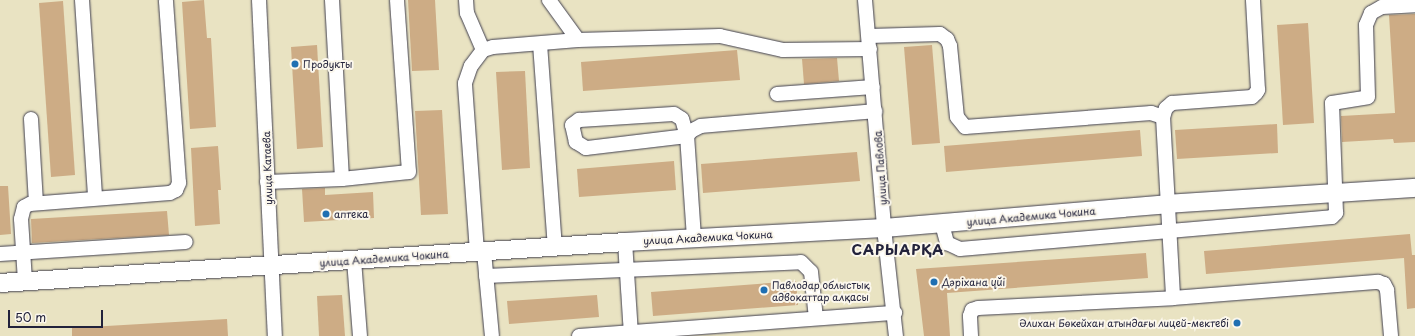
<!DOCTYPE html>
<meta charset="utf-8">
<style>
body{margin:0}
#map{position:relative;width:1415px;height:336px;overflow:hidden;background:#e9e3c2;font-family:"Playpen Sans",sans-serif}
div>[style]{position:absolute}
.building>*{inset:0;background:#cdac85}
.roads{filter:drop-shadow(0 0 1px #403f4f) drop-shadow(0 0 1px #403f4f)}
.minor>*{height:14px;margin:-7px;padding:0 7px;transform-origin:7px;border-radius:7px;background:#fff}
.major>*{height:18px;margin:-9px;padding:0 9px;transform-origin:9px;border-radius:9px;background:#fff}
.dots>*{width:11px;height:11px;translate:-50% -50%;box-sizing:border-box;border:2px solid #fbf7ec;border-radius:50%}
span{translate:-50% -50%;white-space:nowrap;text-align:center;line-height:1.15;-webkit-text-stroke:4px #fbf7ec;paint-order:stroke}
.poi-label{font-size:10px;color:#22223b}
.left{translate:0 -50%;text-align:left}
.right{translate:-100% -50%;text-align:right}
.street-label{font-size:10px;color:#22223b}
.district-label{font-size:14px;color:#22223b;font-weight:700;letter-spacing:1px}
.scale{position:absolute;left:8px;top:310px;width:95px;height:18px;box-sizing:border-box;border:2px solid #22223b;border-top:0;padding-left:5px;font-size:12px;line-height:14px;white-space:nowrap;color:#22223b;-webkit-text-stroke:3px #fbf7ec;paint-order:stroke}
</style>
<div id="map">
<div class="building">
<i style="clip-path:polygon(204px 0,207px 38px,211px 38px,216px 127px,190px 129px,182px 2px)"></i>
<i style="clip-path:polygon(408px 0,435px 0,439px 70px,412px 71px)"></i>
<i style="clip-path:polygon(63px 1px,75px 175px,51px 177px,39px 3px)"></i>
<i style="clip-path:polygon(1415px 14px,1415px 142px,1394px 143px,1393px 139px,1342px 142px,1341px 116px,1395px 113px,1389px 15px)"></i>
<i style="clip-path:polygon(1308px 23px,1314px 123px,1283px 125px,1277px 25px)"></i>
<i style="clip-path:polygon(317px 45px,323px 147px,297px 149px,291px 47px)"></i>
<i style="clip-path:polygon(932px 45px,940px 143px,912px 145px,904px 47px)"></i>
<i style="clip-path:polygon(737px 50px,740px 80px,583px 91px,581px 62px)"></i>
<i style="clip-path:polygon(837px 58px,839px 81px,804px 84px,802px 59px)"></i>
<i style="clip-path:polygon(525px 71px,530px 168px,502px 170px,496px 72px)"></i>
<i style="clip-path:polygon(442px 110px,448px 214px,421px 215px,415px 111px)"></i>
<i style="clip-path:polygon(1277px 124px,1278px 153px,1177px 159px,1175px 130px)"></i>
<i style="clip-path:polygon(1140px 130px,1142px 156px,946px 172px,944px 146px)"></i>
<i style="clip-path:polygon(218px 146px,221px 190px,218px 190px,220px 224px,195px 226px,191px 148px)"></i>
<i style="clip-path:polygon(857px 152px,860px 181px,703px 193px,701px 164px)"></i>
<i style="clip-path:polygon(674px 161px,676px 190px,579px 197px,577px 169px)"></i>
<i style="clip-path:polygon(0 186px,8px 186px,11px 234px,0 235px)"></i>
<i style="clip-path:polygon(325px 188px,325px 195px,373px 192px,374px 218px,304px 222px,302px 189px)"></i>
<i style="clip-path:polygon(167px 211px,169px 235px,32px 243px,31px 219px)"></i>
<i style="clip-path:polygon(1410px 234px,1412px 255px,1415px 255px,1415px 308px,1407px 309px,1404px 258px,1206px 274px,1204px 251px)"></i>
<i style="clip-path:polygon(1146px 253px,1148px 278px,947px 293px,950px 336px,924px 336px,916px 269px)"></i>
<i style="clip-path:polygon(796px 281px,798px 305px,653px 316px,651px 292px)"></i>
<i style="clip-path:polygon(342px 295px,345px 336px,319px 336px,317px 296px)"></i>
<i style="clip-path:polygon(597px 295px,599px 317px,509px 324px,507px 301px)"></i>
<i style="clip-path:polygon(227px 319px,228px 336px,72px 336px,72px 328px)"></i>
</div>
<div class="roads">
<div class="minor">
<i style="left:82px;top:0;width:198px;rotate:86.2deg"></i>
<i style="left:259px;top:0;width:336px;rotate:87.3deg"></i>
<i style="left:332px;top:0;width:179px;rotate:86.8deg"></i>
<i style="left:466px;top:0;width:13px;rotate:86deg"></i>
<i style="left:467px;top:13px;width:40px;rotate:66.6deg"></i>
<i style="left:549px;top:0;width:49px;rotate:54.1deg"></i>
<i style="left:865px;top:0;width:229px;rotate:85.2deg"></i>
<i style="left:884px;top:228px;width:109px;rotate:83.7deg"></i>
<i style="left:869px;top:36px;width:71px;rotate:-1.6deg"></i>
<i style="left:940px;top:34px;width:9px;rotate:36deg"></i>
<i style="left:947px;top:39px;width:8px;rotate:67deg"></i>
<i style="left:950px;top:46px;width:71px;rotate:84.4deg"></i>
<i style="left:957px;top:117px;width:13px;rotate:51deg"></i>
<i style="left:965px;top:127px;width:187px;rotate:-4.3deg"></i>
<i style="left:1151px;top:113px;width:13px;rotate:18deg"></i>
<i style="left:1163px;top:117px;width:181px;rotate:86.8deg"></i>
<i style="left:540px;top:44px;width:204px;rotate:85.8deg"></i>
<i style="left:777px;top:94px;width:96px;rotate:-4.2deg"></i>
<i style="left:674px;top:114px;width:9px;rotate:32deg"></i>
<i style="left:682px;top:119px;width:18px;rotate:74deg"></i>
<i style="left:687px;top:136px;width:102px;rotate:173.2deg"></i>
<i style="left:586px;top:148px;width:12px;rotate:-149deg"></i>
<i style="left:576px;top:142px;width:17px;rotate:-103deg"></i>
<i style="left:572px;top:125px;width:9px;rotate:-36deg"></i>
<i style="left:579px;top:120px;width:95px;rotate:-3.6deg"></i>
<i style="left:1163px;top:117px;width:9px;rotate:-72deg"></i>
<i style="left:1166px;top:108px;width:8px;rotate:-40deg"></i>
<i style="left:1172px;top:103px;width:80px;rotate:-4.3deg"></i>
<i style="left:1252px;top:97px;width:6px;rotate:-45deg"></i>
<i style="left:1256px;top:93px;width:4px;rotate:-56deg"></i>
<i style="left:1258px;top:90px;width:90px;rotate:-93.2deg"></i>
<i style="left:31px;top:119px;width:83px;rotate:86.6deg"></i>
<i style="left:267px;top:182px;width:75px;rotate:-2.3deg"></i>
<i style="left:342px;top:179px;width:67px;rotate:-6deg"></i>
<i style="left:409px;top:172px;width:172px;rotate:-94deg"></i>
<i style="left:942px;top:224px;width:20px;rotate:75deg"></i>
<i style="left:947px;top:243px;width:14px;rotate:25deg"></i>
<i style="left:960px;top:249px;width:373px;rotate:-4.9deg"></i>
<i style="left:1332px;top:217px;width:6px;rotate:-45deg"></i>
<i style="left:1336px;top:213px;width:110px;rotate:-92.1deg"></i>
<i style="left:1332px;top:103px;width:36px;rotate:-9deg"></i>
<i style="left:1368px;top:97px;width:72px;rotate:-91.6deg"></i>
<i style="left:1366px;top:25px;width:13px;rotate:-67deg"></i>
<i style="left:1371px;top:13px;width:13px;rotate:-29deg"></i>
<i style="left:1382px;top:7px;width:33px;rotate:-3deg"></i>
<i style="left:694px;top:238px;width:102px;rotate:-93.9deg"></i>
<i style="left:687px;top:136px;width:6px;rotate:-51deg"></i>
<i style="left:691px;top:131px;width:11px;rotate:-27deg"></i>
<i style="left:701px;top:126px;width:175px;rotate:-4.9deg"></i>
<i style="left:625px;top:242px;width:94px;rotate:86.3deg"></i>
<i style="left:477px;top:252px;width:169px;rotate:-94.1deg"></i>
<i style="left:465px;top:83px;width:18px;rotate:-71deg"></i>
<i style="left:471px;top:66px;width:20px;rotate:-53deg"></i>
<i style="left:483px;top:50px;width:10px;rotate:-17deg"></i>
<i style="left:493px;top:47px;width:85px;rotate:-4.7deg"></i>
<i style="left:578px;top:40px;width:142px;rotate:-1.6deg"></i>
<i style="left:720px;top:36px;width:65px;rotate:12.5deg"></i>
<i style="left:783px;top:50px;width:87px;rotate:-0.7deg"></i>
<i style="left:484px;top:252px;width:84px;rotate:84.6deg"></i>
<i style="left:0;top:254px;width:186px;rotate:-3.7deg"></i>
<i style="left:354px;top:260px;width:76px;rotate:85.5deg"></i>
<i style="left:486px;top:276px;width:315px;rotate:-2.5deg"></i>
<i style="left:801px;top:262px;width:14px;rotate:45deg"></i>
<i style="left:811px;top:272px;width:46px;rotate:83.8deg"></i>
<i style="left:25px;top:281px;width:62px;rotate:-93.7deg"></i>
<i style="left:21px;top:219px;width:12px;rotate:-76deg"></i>
<i style="left:24px;top:207px;width:7px;rotate:-27deg"></i>
<i style="left:30px;top:204px;width:140px;rotate:-4.5deg"></i>
<i style="left:170px;top:193px;width:7px;rotate:-27deg"></i>
<i style="left:176px;top:190px;width:8px;rotate:-67deg"></i>
<i style="left:179px;top:183px;width:183px;rotate:-94.1deg"></i>
<i style="left:579px;top:336px;width:317px;rotate:-4.2deg"></i>
<i style="left:971px;top:336px;width:20px;rotate:-93deg"></i>
<i style="left:970px;top:316px;width:6px;rotate:-72deg"></i>
<i style="left:972px;top:310px;width:6px;rotate:-18deg"></i>
<i style="left:978px;top:308px;width:195px;rotate:-2.9deg"></i>
<i style="left:1173px;top:298px;width:206px;rotate:-4.5deg"></i>
<i style="left:1378px;top:282px;width:6px;rotate:18deg"></i>
<i style="left:1384px;top:284px;width:7px;rotate:63deg"></i>
<i style="left:1387px;top:290px;width:46px;rotate:85deg"></i>
</div>
<div class="major">
<i style="left:0;top:283px;width:626px;rotate:-3.75deg"></i>
<i style="left:625px;top:242px;width:259px;rotate:-3.1deg"></i>
<i style="left:884px;top:228px;width:284px;rotate:-4.8deg"></i>
<i style="left:1167px;top:204px;width:249px;rotate:-3.7deg"></i>
</div>
</div>
<div class="dots">
<i style="left:295px;top:64px;background:#1f6fb2"></i>
<i style="left:326px;top:214px;background:#1f6fb2"></i>
<i style="left:934px;top:282px;background:#1f6fb2"></i>
<i style="left:764px;top:290px;background:#1f6fb2"></i>
<i style="left:1237px;top:323px;background:#1f6fb2"></i>
</div>
<div class="poi-label">
<span class="left" style="left:303px;top:64px">Продукты</span>
<span class="left" style="left:334px;top:214px">аптека</span>
<span class="left" style="left:942px;top:282px">Дәріхана үйі</span>
<span class="left" style="left:772px;top:290px">Павлодар облыстық<br>адвокаттар алқасы</span>
<span class="right" style="left:1229px;top:323px">Әлихан Бөкейхан атындағы лицей-мектебі</span>
</div>
<div class="street-label">
<span style="left:267px;top:168px;rotate:-92deg">улица Катаева</span>
<span style="left:880px;top:168px;rotate:-94deg">улица Павлова</span>
<span style="left:1031px;top:216px;rotate:-5deg">улица Академика Чокина</span>
<span style="left:708px;top:237px;rotate:-3deg">улица Академика Чокина</span>
<span style="left:384px;top:258px;rotate:-4deg">улица Академика Чокина</span>
</div>
<div class="district-label">
<span style="left:898px;top:250px">САРЫАРҚА</span>
</div>
<div class="scale">50 m</div>
</div>
